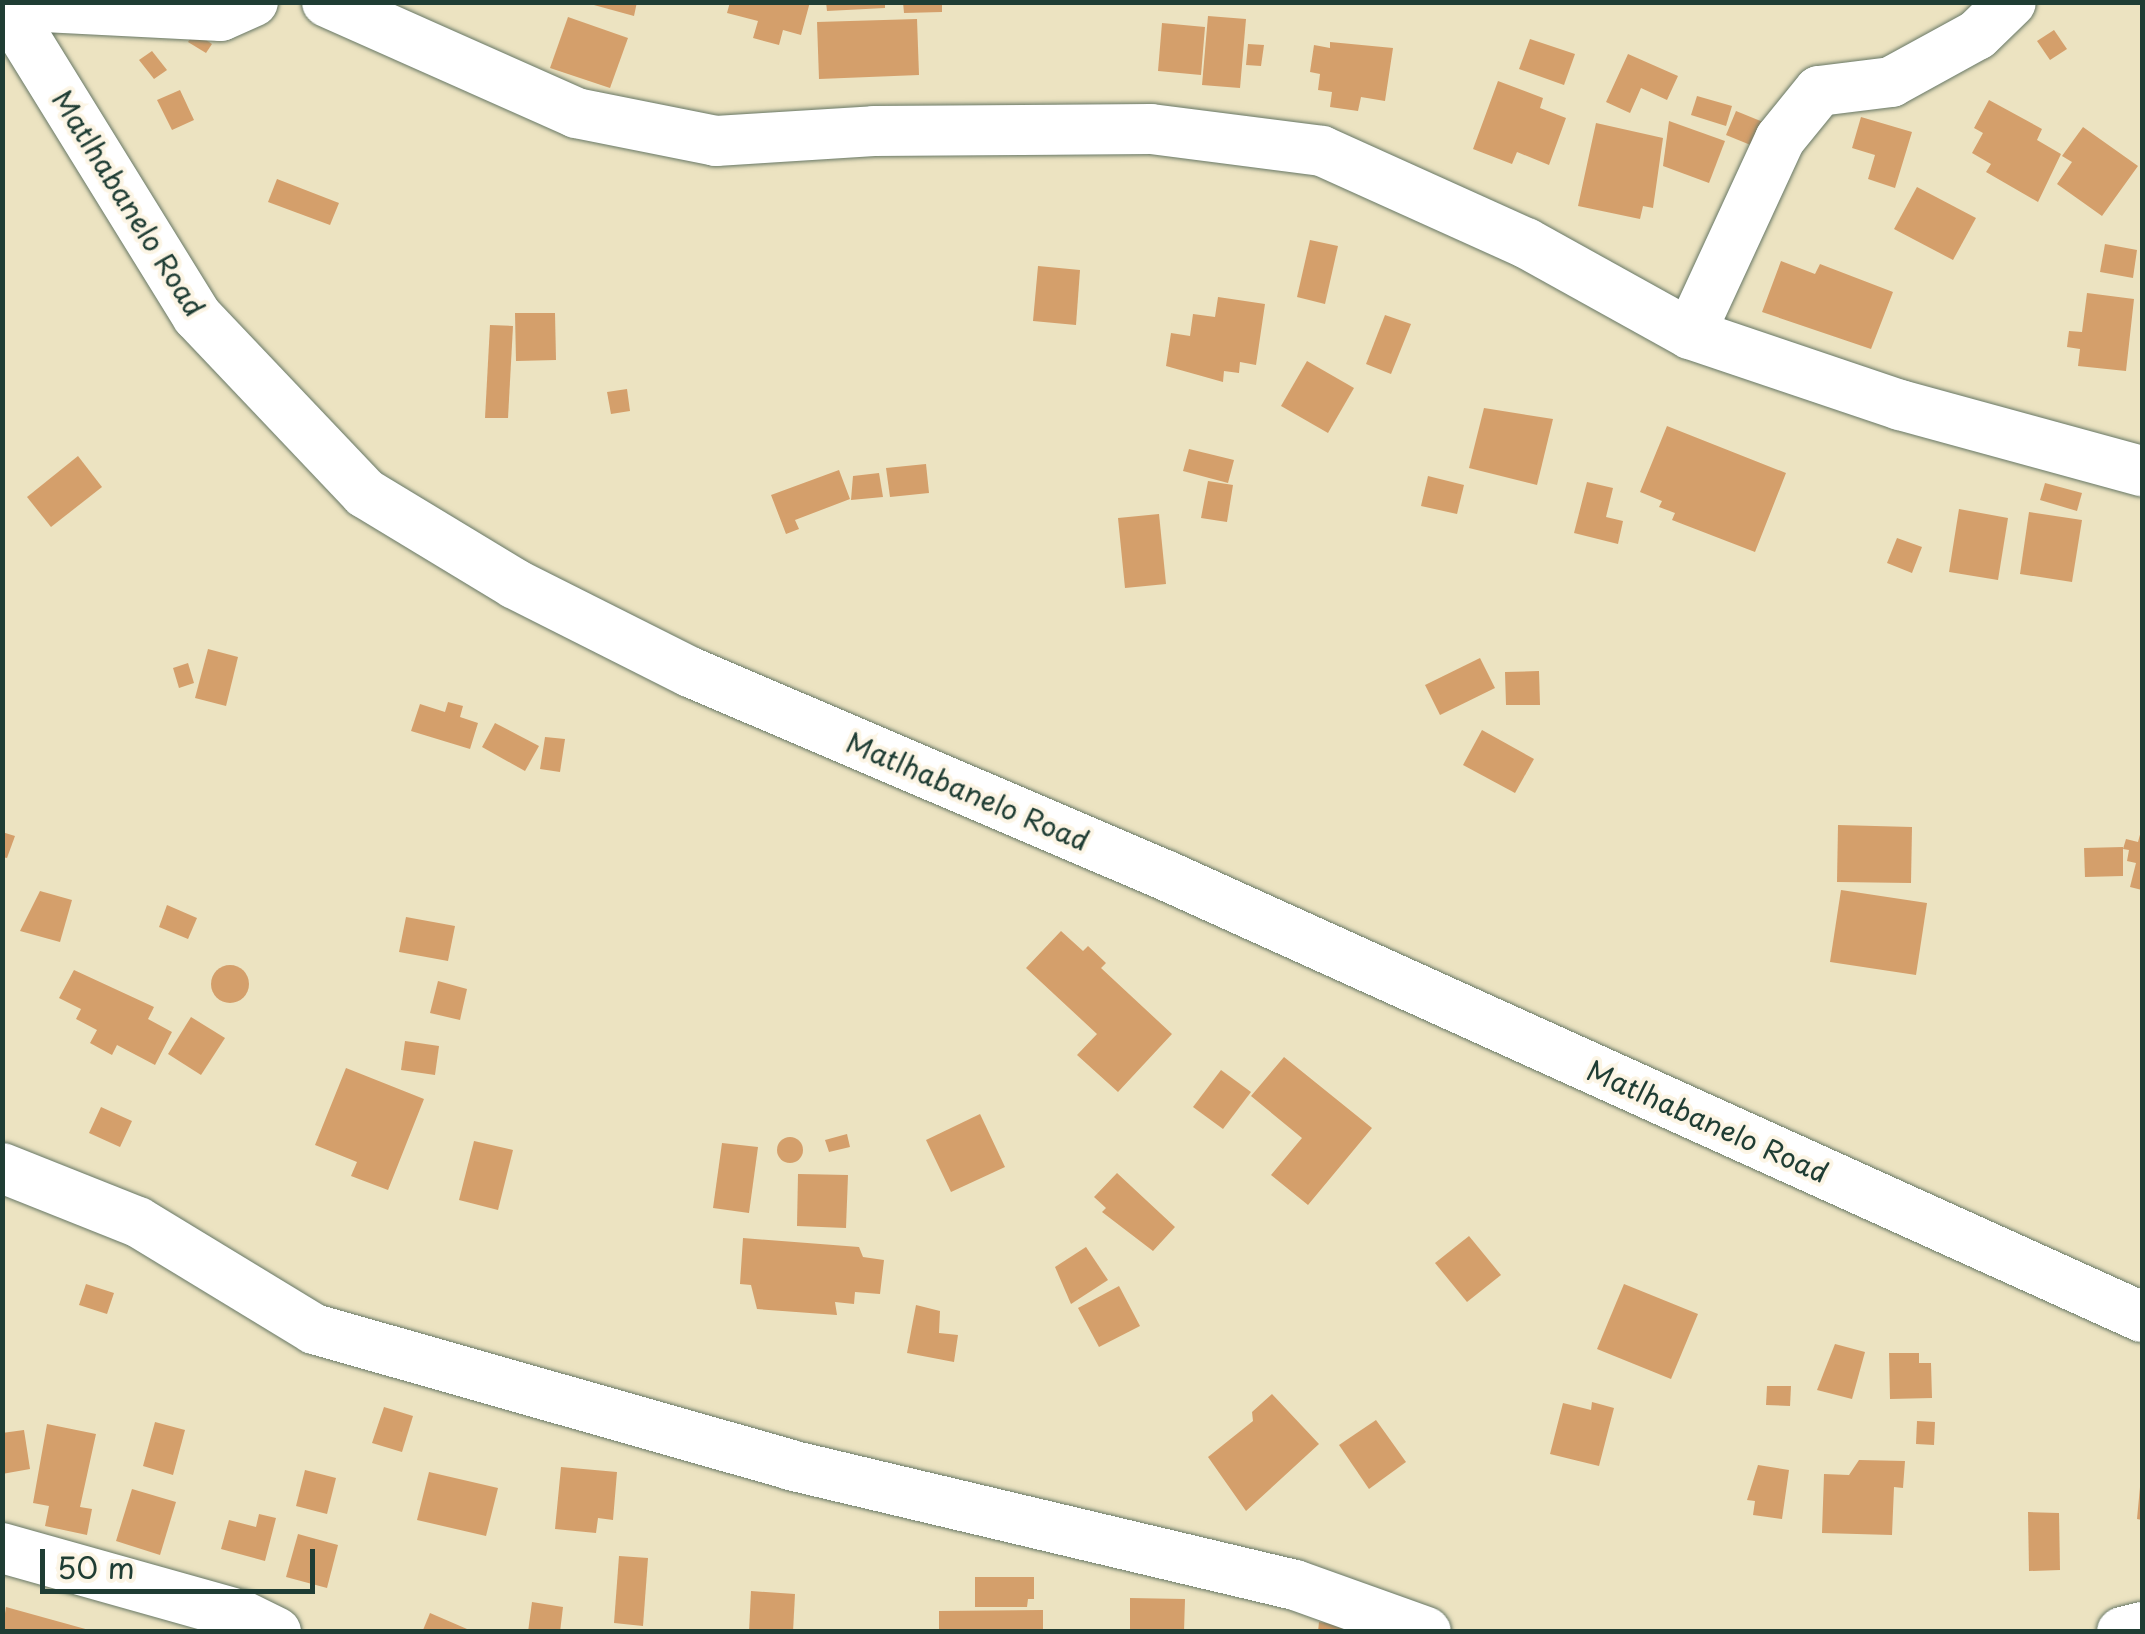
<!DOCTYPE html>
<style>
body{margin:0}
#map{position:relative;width:2145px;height:1634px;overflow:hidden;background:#ece3c1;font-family:"Playpen Sans",sans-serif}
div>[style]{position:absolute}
.building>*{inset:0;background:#d49f6b}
.round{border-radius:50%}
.roads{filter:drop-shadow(0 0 2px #677765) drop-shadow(0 0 2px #677765)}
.minor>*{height:50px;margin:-25px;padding:0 25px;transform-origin:25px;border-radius:25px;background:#fff}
span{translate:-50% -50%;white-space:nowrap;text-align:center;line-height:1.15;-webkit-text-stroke:8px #fcf5e5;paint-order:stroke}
.street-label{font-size:28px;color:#1f3d34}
.frame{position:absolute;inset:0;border:5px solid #1f3d34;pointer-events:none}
.scale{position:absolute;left:40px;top:1549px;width:275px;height:45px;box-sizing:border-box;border:5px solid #1f3d34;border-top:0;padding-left:12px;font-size:30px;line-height:35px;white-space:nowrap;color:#1f3d34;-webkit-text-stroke:8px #fcf5e5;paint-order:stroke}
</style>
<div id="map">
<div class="building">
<i style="clip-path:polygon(583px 2px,637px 2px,634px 16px)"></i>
<i style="clip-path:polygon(730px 2px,810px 2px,801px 35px,783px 30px,779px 45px,753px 38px,758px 21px,727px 13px)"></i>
<i style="clip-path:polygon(826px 2px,885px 2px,885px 8px,827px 11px)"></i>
<i style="clip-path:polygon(903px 2px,942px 2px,942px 12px,904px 13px)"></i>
<i style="clip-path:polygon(1208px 16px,1246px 19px,1240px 88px,1202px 85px)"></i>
<i style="clip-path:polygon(568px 17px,628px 38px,610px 88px,550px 68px)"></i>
<i style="clip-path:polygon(917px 19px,919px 75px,819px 79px,817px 22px)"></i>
<i style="clip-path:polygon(1162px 23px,1205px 27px,1201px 75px,1158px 71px)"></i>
<i style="clip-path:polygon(2054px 30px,2067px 49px,2050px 60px,2037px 41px)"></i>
<i style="clip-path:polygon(194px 32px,212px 44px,206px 53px,188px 42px)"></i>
<i style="clip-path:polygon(1530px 39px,1575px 54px,1564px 85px,1519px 69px)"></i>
<i style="clip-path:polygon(1330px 42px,1393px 48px,1385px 101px,1361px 97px,1358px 111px,1330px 107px,1332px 92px,1318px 90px,1320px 74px,1310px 72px,1314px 45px,1330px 48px)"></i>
<i style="clip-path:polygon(1248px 44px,1264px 45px,1261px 66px,1246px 65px)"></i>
<i style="clip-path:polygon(152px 51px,167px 70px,154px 79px,139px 60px)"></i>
<i style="clip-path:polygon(1628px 54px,1678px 76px,1667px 100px,1641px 88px,1630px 113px,1606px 102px)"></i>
<i style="clip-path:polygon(1498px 81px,1543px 98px,1540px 108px,1566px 118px,1549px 165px,1517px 152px,1512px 164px,1473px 149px)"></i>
<i style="clip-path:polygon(180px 90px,194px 120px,172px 130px,157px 100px)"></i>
<i style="clip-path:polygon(1697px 96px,1732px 106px,1726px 126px,1691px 115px)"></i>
<i style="clip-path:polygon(1989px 100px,2042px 129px,2037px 140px,2061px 154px,2038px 202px,1986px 172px,1991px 164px,1972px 153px,1983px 133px,1974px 128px)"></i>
<i style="clip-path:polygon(1736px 111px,1763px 122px,1753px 146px,1726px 135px)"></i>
<i style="clip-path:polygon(1861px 117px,1912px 132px,1895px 188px,1868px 179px,1875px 155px,1852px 148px)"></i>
<i style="clip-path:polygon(1669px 121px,1725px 141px,1709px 183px,1663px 166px)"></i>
<i style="clip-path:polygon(1596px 123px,1663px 138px,1653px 208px,1643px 206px,1640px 219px,1578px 206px)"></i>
<i style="clip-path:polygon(2083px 127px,2138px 166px,2102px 216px,2057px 184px,2072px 162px,2062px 156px)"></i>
<i style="clip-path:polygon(277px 179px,339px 203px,330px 225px,268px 202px)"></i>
<i style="clip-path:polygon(1917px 187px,1976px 218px,1953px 260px,1894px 229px)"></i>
<i style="clip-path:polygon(1310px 240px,1338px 246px,1325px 304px,1297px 297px)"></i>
<i style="clip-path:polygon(2105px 244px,2137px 250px,2133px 278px,2100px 272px)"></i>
<i style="clip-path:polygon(1781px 261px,1815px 274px,1820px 264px,1893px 292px,1871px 349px,1762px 312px)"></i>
<i style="clip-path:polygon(1038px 266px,1080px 270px,1076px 325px,1033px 321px)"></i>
<i style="clip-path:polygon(2087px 293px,2134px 299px,2126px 371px,2078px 366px,2080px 349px,2067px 347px,2069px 331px,2082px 332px)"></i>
<i style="clip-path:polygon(1218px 297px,1265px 304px,1256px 365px,1240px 362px,1239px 373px,1224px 371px,1223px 382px,1166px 366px,1171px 333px,1190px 336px,1193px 314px,1215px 317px)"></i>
<i style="clip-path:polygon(515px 313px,555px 313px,556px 360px,516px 361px)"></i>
<i style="clip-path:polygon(1385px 315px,1411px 324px,1391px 374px,1366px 364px)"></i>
<i style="clip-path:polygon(490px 325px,513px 326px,508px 418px,485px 418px)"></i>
<i style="clip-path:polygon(1307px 361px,1354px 388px,1328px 433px,1281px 406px)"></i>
<i style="clip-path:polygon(627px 389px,630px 411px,611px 414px,607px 392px)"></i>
<i style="clip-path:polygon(1484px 408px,1553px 419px,1537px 485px,1469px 468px)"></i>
<i style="clip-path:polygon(1667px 426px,1786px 473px,1755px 552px,1672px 520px,1675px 513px,1659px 507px,1662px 501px,1640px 492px)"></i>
<i style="clip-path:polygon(1189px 449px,1234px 460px,1228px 483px,1183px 471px)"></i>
<i style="clip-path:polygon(78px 456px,102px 487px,51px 527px,27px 497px)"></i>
<i style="clip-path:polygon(926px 464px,929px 493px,890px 497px,886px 468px)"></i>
<i style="clip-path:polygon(839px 470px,850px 499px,795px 520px,799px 529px,786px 534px,771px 495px)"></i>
<i style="clip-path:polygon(879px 473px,883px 497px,851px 500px,853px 476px)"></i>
<i style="clip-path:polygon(1428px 476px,1464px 485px,1457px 514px,1421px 506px)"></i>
<i style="clip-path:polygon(1208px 481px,1233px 485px,1227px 522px,1201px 518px)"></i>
<i style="clip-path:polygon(1587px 482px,1613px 488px,1606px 517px,1623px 521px,1618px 544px,1574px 533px)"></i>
<i style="clip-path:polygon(2045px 483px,2082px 493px,2077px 511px,2040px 500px)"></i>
<i style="clip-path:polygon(1959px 509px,2008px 518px,1998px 580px,1949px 572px)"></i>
<i style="clip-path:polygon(2029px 512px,2082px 520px,2072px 582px,2020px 574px)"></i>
<i style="clip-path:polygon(1159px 514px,1166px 584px,1125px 588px,1118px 518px)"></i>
<i style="clip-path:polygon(1897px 538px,1922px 547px,1912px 573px,1887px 563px)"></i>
<i style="clip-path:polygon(208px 649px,238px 657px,226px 706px,195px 698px)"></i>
<i style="clip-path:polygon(1480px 658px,1495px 688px,1440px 715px,1425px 685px)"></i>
<i style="clip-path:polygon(188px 663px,194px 683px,179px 688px,173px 668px)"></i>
<i style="clip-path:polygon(1539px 671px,1540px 705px,1506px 705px,1505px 672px)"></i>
<i style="clip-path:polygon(448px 702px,463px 706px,460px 717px,478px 723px,470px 749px,411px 731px,420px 704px,445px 712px)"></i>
<i style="clip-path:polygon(495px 723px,539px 746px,525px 771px,482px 747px)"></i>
<i style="clip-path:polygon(1482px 730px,1534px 759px,1515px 793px,1463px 765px)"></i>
<i style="clip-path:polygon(545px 737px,565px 739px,560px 772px,540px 769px)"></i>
<i style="clip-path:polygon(1838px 825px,1912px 827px,1911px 883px,1837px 882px)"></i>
<i style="clip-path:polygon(2142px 827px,2142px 890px,2130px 887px,2136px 863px,2127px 861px,2129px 850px,2123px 849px,2126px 839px,2138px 842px)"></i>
<i style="clip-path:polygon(2px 832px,15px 836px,7px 858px,2px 857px)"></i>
<i style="clip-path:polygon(2123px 847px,2123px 876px,2085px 877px,2084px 848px)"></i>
<i style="clip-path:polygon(1841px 890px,1927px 903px,1916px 975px,1830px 962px)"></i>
<i style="clip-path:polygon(40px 891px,72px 900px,60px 942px,20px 931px)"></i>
<i style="clip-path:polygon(167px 905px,197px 918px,188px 939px,159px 927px)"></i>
<i style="clip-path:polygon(406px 917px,455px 926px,448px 961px,399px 952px)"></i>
<i style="clip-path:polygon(1061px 931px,1083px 951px,1088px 946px,1106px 963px,1101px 968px,1172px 1034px,1118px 1092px,1077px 1055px,1097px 1034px,1026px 968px)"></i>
<i class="round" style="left:211px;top:965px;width:38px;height:38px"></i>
<i style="clip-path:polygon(74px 970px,154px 1007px,148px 1019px,172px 1032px,155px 1065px,117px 1045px,112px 1055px,90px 1043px,97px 1030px,76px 1019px,81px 1009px,59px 998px)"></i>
<i style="clip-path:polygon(438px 981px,467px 989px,460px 1020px,430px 1013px)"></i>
<i style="clip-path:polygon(191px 1017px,225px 1038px,201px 1075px,168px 1054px)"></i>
<i style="clip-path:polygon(405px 1041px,439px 1046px,435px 1075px,401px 1070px)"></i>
<i style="clip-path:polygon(1284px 1057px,1372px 1128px,1308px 1205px,1271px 1175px,1302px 1138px,1251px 1096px)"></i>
<i style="clip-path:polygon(346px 1068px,424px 1099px,388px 1190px,351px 1176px,357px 1162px,315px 1145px)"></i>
<i style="clip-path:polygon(1221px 1070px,1251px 1092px,1223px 1129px,1193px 1107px)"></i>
<i style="clip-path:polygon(101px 1107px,132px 1121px,120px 1147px,89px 1133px)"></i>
<i style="clip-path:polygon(980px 1114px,1005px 1167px,951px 1192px,926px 1140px)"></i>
<i style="clip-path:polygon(847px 1134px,850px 1147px,829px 1152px,825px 1140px)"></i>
<i class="round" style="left:777px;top:1137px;width:26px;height:26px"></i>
<i style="clip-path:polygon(474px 1141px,513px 1150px,498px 1210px,459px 1200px)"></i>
<i style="clip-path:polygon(722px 1143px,758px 1147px,749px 1213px,713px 1208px)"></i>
<i style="clip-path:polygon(1117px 1173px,1175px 1227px,1153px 1251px,1102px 1212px,1106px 1208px,1094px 1197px)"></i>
<i style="clip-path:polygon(798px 1174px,848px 1175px,846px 1228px,797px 1226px)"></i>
<i style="clip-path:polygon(1469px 1236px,1501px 1275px,1467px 1302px,1435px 1263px)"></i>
<i style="clip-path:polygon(743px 1238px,859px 1247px,863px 1257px,884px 1260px,880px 1294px,855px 1292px,854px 1304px,835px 1302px,837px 1315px,757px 1309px,751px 1285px,740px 1284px)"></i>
<i style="clip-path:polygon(1086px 1247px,1108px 1280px,1071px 1304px,1055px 1267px)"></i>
<i style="clip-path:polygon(86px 1284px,114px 1293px,107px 1314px,79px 1305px)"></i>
<i style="clip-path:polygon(1624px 1284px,1698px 1314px,1671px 1379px,1597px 1349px)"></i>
<i style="clip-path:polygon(1119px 1286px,1140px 1326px,1099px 1347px,1078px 1308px)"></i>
<i style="clip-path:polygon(916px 1305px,940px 1311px,939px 1333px,958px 1335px,954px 1362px,907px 1353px)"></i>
<i style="clip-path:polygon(1835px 1344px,1865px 1352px,1852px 1399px,1817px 1390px)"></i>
<i style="clip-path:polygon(1889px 1353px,1919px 1353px,1919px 1363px,1931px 1363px,1932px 1398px,1890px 1399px)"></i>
<i style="clip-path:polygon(1767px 1386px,1791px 1386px,1790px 1406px,1766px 1405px)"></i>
<i style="clip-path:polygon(1272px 1394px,1319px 1444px,1246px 1511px,1208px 1457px,1253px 1421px,1252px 1412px)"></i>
<i style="clip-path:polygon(1592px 1402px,1614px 1408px,1599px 1466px,1550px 1454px,1563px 1403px,1591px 1410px)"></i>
<i style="clip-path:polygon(384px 1407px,413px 1416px,402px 1452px,372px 1443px)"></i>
<i style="clip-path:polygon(1376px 1420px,1406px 1462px,1369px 1489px,1339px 1445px)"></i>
<i style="clip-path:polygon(1917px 1421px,1935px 1422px,1934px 1445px,1916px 1444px)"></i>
<i style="clip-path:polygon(155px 1422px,185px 1430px,173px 1475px,143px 1466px)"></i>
<i style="clip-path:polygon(47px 1424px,96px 1434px,80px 1507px,92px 1509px,87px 1535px,45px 1526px,49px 1506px,33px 1503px)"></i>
<i style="clip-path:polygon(24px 1430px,30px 1469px,2px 1474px,2px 1433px)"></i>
<i style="clip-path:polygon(1859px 1460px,1905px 1461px,1903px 1488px,1894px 1487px,1892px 1535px,1822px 1533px,1824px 1474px,1849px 1475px)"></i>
<i style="clip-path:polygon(1758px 1465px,1789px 1470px,1782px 1519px,1753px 1515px,1755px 1501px,1747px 1500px)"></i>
<i style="clip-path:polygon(561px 1467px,617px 1472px,613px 1520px,598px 1518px,596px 1533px,555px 1529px)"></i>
<i style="clip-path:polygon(305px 1470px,336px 1478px,327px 1514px,296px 1506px)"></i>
<i style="clip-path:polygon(429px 1472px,498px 1488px,486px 1536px,417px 1520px)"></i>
<i style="clip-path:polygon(2140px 1487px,2142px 1487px,2142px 1520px,2137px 1519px)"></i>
<i style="clip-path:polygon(132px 1489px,176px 1502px,160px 1555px,116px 1541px)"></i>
<i style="clip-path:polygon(2028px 1512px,2059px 1513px,2060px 1570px,2029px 1571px)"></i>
<i style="clip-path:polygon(259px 1514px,276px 1518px,265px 1561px,221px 1549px,229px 1520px,256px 1527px)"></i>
<i style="clip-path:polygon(298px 1534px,338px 1545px,327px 1588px,286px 1577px)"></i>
<i style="clip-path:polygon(619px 1556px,648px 1558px,643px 1626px,614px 1623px)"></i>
<i style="clip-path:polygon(975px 1577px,1034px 1577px,1034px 1599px,1028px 1599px,1027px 1607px,975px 1607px)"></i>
<i style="clip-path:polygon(751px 1591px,795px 1594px,793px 1632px,749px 1632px)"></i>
<i style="clip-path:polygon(1130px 1598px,1185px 1599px,1184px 1632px,1130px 1632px)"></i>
<i style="clip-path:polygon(532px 1602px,563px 1607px,560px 1632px,528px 1632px)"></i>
<i style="clip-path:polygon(6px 1607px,89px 1630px,89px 1632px,2px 1632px)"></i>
<i style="clip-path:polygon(1043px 1610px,1043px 1632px,939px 1632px,939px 1611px)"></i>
<i style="clip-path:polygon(430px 1613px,467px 1629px,466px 1632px,423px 1630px)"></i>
<i style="clip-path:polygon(1319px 1622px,1352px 1627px,1351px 1632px,1318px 1632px)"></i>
</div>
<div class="roads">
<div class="minor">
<i style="left:3px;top:2px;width:369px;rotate:58.3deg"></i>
<i style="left:197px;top:316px;width:244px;rotate:46.5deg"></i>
<i style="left:365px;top:493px;width:175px;rotate:31.2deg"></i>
<i style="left:515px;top:584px;width:196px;rotate:26.7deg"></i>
<i style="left:690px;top:672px;width:519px;rotate:23.16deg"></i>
<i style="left:1167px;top:876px;width:1070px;rotate:24.34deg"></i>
<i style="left:327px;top:2px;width:273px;rotate:24deg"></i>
<i style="left:576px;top:113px;width:143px;rotate:11.3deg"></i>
<i style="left:716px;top:141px;width:158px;rotate:-3.6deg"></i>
<i style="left:874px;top:131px;width:277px;rotate:-0.4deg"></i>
<i style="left:1151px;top:129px;width:172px;rotate:7.3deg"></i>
<i style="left:1322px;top:151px;width:224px;rotate:24.3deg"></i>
<i style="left:1526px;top:243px;width:188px;rotate:29deg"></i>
<i style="left:1690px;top:334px;width:222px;rotate:18.7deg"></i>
<i style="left:1900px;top:405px;width:251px;rotate:15.3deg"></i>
<i style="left:5px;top:5px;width:216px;rotate:2.9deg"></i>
<i style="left:221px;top:16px;width:35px;rotate:-24deg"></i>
<i style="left:1690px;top:334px;width:215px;rotate:-65.2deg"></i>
<i style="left:1780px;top:139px;width:62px;rotate:-50.9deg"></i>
<i style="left:1819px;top:91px;width:73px;rotate:-7.1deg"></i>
<i style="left:1891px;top:82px;width:98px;rotate:-28.7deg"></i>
<i style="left:1977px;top:35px;width:47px;rotate:-44.1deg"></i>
<i style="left:2px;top:1168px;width:146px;rotate:21.7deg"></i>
<i style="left:138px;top:1222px;width:206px;rotate:31.3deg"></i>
<i style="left:314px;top:1329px;width:495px;rotate:15.9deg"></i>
<i style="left:790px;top:1465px;width:519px;rotate:13.37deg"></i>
<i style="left:1295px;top:1585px;width:139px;rotate:19.7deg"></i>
<i style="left:2px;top:1548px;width:248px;rotate:15.7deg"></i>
<i style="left:241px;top:1615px;width:39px;rotate:26deg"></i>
<i style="left:2122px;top:1632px;width:21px;rotate:-14deg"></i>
</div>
</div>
<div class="street-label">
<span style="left:129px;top:203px;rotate:58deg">Matlhabanelo Road</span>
<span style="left:968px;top:791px;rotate:23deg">Matlhabanelo Road</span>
<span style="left:1708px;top:1121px;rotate:24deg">Matlhabanelo Road</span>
</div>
<div class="frame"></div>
<div class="scale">50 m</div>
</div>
